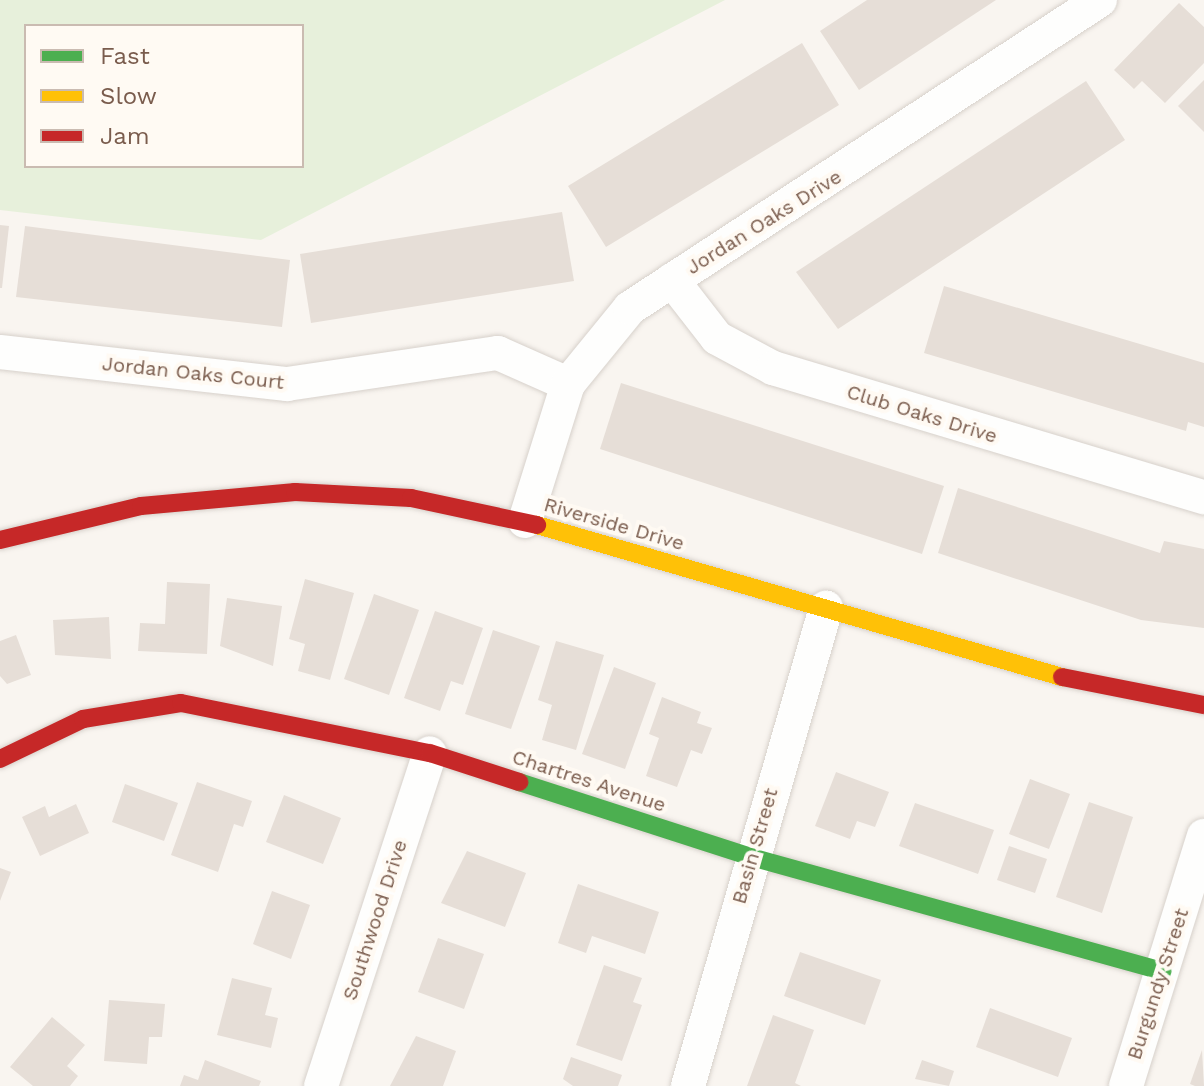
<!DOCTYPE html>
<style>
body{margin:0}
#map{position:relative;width:1204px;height:1086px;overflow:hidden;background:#f9f5f0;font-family:"Work Sans",sans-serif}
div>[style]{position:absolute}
.green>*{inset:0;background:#e7f0db}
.building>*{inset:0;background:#e6ded7}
.roads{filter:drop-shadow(0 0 2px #d7d1cb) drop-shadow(0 0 2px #d7d1cb)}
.street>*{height:34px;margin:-17px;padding:0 17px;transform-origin:17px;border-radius:17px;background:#fefefd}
.fast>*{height:18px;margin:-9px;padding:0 9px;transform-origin:9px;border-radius:9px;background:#4caf50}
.slow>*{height:18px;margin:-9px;padding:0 9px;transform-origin:9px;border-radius:9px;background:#ffc107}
.jam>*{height:18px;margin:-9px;padding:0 9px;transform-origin:9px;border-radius:9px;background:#c62828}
span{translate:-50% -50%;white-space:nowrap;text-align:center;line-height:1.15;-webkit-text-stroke:8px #fffaf3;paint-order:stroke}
.street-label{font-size:20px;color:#7a5c4d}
.legend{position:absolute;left:24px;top:24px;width:280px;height:144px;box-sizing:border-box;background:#fffaf3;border:2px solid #cabbb1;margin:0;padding:10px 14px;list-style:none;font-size:24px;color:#7a5c4d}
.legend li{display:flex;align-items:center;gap:16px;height:40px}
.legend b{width:40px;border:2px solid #cabbb1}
</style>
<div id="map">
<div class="green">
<i style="clip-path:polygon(evenodd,0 0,725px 0,261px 240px,0 210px,0 0,26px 26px,302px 26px,302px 166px,26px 166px,26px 26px)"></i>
</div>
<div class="building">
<i style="clip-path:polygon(867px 0,996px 0,859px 90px,820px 31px)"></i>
<i style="clip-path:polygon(1179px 3px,1204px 27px,1204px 63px,1165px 103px,1142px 81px,1134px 89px,1114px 70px)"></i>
<i style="clip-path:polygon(802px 43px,839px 105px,606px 247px,568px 186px)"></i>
<i style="clip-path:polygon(1204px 80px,1204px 132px,1178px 106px)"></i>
<i style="clip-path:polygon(1086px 81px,1125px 140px,838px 329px,796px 272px)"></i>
<i style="clip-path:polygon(562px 212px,574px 281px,311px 323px,300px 254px)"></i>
<i style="clip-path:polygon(0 225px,9px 226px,2px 288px,0 288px)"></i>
<i style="clip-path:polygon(25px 226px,290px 260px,282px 327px,16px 297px)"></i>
<i style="clip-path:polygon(944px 286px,1204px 363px,1204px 427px,1188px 422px,1186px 431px,924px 353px)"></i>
<i style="clip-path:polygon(621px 383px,944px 486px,922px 554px,600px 449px)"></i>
<i style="clip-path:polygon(958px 488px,1160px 553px,1164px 541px,1204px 549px,1204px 628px,1141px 620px,938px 553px)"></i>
<i style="clip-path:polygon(305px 579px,354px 593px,330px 680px,298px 671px,305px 644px,289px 639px)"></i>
<i style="clip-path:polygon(167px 582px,210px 584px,207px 654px,138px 651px,140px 623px,165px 624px)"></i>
<i style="clip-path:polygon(374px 594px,419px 610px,389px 695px,344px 679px)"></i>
<i style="clip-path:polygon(227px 598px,282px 606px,273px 666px,220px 646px)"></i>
<i style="clip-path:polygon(435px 611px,483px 628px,463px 685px,451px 681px,440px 711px,404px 698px)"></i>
<i style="clip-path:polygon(109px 617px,111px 659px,55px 655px,53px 620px)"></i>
<i style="clip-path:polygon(493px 630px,540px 646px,511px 729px,465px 714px)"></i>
<i style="clip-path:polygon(16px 635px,31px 675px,7px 684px,0 676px,0 641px)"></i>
<i style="clip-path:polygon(556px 641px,604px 655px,576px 750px,542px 740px,552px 705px,538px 700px)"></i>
<i style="clip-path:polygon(614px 667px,656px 683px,625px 769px,582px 754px)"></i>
<i style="clip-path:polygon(662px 697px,701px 712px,697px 723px,712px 728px,702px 754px,691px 750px,677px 787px,646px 776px,659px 738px,649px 734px)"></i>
<i style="clip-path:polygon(836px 772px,889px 792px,875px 827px,857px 821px,850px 839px,815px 826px)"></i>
<i style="clip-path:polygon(1030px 779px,1070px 794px,1049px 849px,1009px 834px)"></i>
<i style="clip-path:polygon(197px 782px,252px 801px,243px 827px,234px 824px,218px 872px,171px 855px)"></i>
<i style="clip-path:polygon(125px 784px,178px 803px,164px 841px,112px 822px)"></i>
<i style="clip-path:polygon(284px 795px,341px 818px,323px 864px,266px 842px)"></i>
<i style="clip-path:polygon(1089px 802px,1133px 817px,1102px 913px,1056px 897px)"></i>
<i style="clip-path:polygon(915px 803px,994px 830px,978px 874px,899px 846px)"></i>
<i style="clip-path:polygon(76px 804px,89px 833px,40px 856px,22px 817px,45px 806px,49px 817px)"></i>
<i style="clip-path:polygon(1009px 846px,1047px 859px,1035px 893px,997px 880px)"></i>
<i style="clip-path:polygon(467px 851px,526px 873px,505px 927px,441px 903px)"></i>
<i style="clip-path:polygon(0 868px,11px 872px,0 901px)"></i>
<i style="clip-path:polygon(578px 884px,659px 912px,645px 954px,592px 936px,586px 953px,558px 943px)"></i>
<i style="clip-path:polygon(272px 891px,310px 905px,291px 959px,253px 944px)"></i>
<i style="clip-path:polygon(438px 938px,484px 954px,464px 1009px,418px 992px)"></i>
<i style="clip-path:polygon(800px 952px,881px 980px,865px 1025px,784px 996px)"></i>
<i style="clip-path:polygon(604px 965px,642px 978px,633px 1002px,642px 1005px,622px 1061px,576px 1045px)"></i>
<i style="clip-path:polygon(232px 978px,272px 988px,265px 1015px,278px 1018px,271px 1048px,217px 1035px)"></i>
<i style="clip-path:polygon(109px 1000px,165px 1004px,162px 1037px,149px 1037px,147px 1064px,104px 1061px)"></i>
<i style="clip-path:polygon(990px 1008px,1072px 1038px,1058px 1077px,976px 1047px)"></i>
<i style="clip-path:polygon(773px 1015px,814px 1030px,795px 1083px,801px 1086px,747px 1086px)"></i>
<i style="clip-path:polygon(52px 1017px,85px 1045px,67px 1066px,78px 1076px,70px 1086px,33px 1086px,10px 1067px)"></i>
<i style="clip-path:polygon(416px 1036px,456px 1051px,443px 1086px,390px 1086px)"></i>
<i style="clip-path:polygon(1202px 1050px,1204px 1086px,1195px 1086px,1190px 1084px)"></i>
<i style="clip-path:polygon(571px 1057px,622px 1075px,618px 1086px,573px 1086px,563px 1079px)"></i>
<i style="clip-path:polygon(205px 1060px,261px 1081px,259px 1086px,180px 1086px,184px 1075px,198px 1080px)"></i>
<i style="clip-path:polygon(922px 1060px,954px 1071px,949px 1086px,915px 1079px)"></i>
</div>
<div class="roads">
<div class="street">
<i style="left:672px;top:280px;width:73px;rotate:52.2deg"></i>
<i style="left:717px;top:338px;width:64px;rotate:28.2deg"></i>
<i style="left:773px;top:368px;width:450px;rotate:16.7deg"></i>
<i style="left:0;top:352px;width:289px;rotate:6.4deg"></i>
<i style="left:287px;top:384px;width:213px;rotate:-8.4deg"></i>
<i style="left:498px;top:353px;width:77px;rotate:23.9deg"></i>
<i style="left:525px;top:521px;width:144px;rotate:-72.6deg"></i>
<i style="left:568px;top:384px;width:98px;rotate:-50.8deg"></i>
<i style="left:630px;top:308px;width:562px;rotate:-33.24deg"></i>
<i style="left:321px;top:1086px;width:350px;rotate:-71.9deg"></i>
<i style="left:688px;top:1086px;width:498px;rotate:-73.9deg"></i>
<i style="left:1126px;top:1086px;width:262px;rotate:-72.7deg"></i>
</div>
<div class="fast">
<i style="left:519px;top:782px;width:244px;rotate:17.9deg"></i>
<i style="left:751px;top:857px;width:427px;rotate:15.5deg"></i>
</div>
<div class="slow">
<i style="left:537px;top:525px;width:547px;rotate:16.15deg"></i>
</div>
<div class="jam">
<i style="left:0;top:540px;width:145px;rotate:-13.6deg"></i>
<i style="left:141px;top:506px;width:155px;rotate:-5.2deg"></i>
<i style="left:295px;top:492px;width:116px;rotate:3deg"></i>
<i style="left:411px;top:498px;width:129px;rotate:12.1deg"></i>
<i style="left:1062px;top:677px;width:145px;rotate:11.2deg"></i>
<i style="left:0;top:759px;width:92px;rotate:-25.7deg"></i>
<i style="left:83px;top:719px;width:99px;rotate:-9.3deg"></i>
<i style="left:181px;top:703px;width:254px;rotate:11.4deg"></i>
<i style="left:430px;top:753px;width:94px;rotate:18deg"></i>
</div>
</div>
<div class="street-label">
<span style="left:764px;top:222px;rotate:-32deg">Jordan Oaks Drive</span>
<span style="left:193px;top:373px;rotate:6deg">Jordan Oaks Court</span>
<span style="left:922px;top:414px;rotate:17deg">Club Oaks Drive</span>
<span style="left:614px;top:524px;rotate:16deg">Riverside Drive</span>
<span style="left:589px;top:781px;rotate:18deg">Chartres Avenue</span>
<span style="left:755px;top:846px;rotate:-74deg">Basin Street</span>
<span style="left:375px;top:920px;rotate:-72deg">Southwood Drive</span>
<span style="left:1158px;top:984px;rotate:-72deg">Burgundy Street</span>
</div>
<ul class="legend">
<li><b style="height:10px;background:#4caf50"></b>Fast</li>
<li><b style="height:10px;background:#ffc107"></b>Slow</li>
<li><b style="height:10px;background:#c62828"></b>Jam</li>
</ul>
</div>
